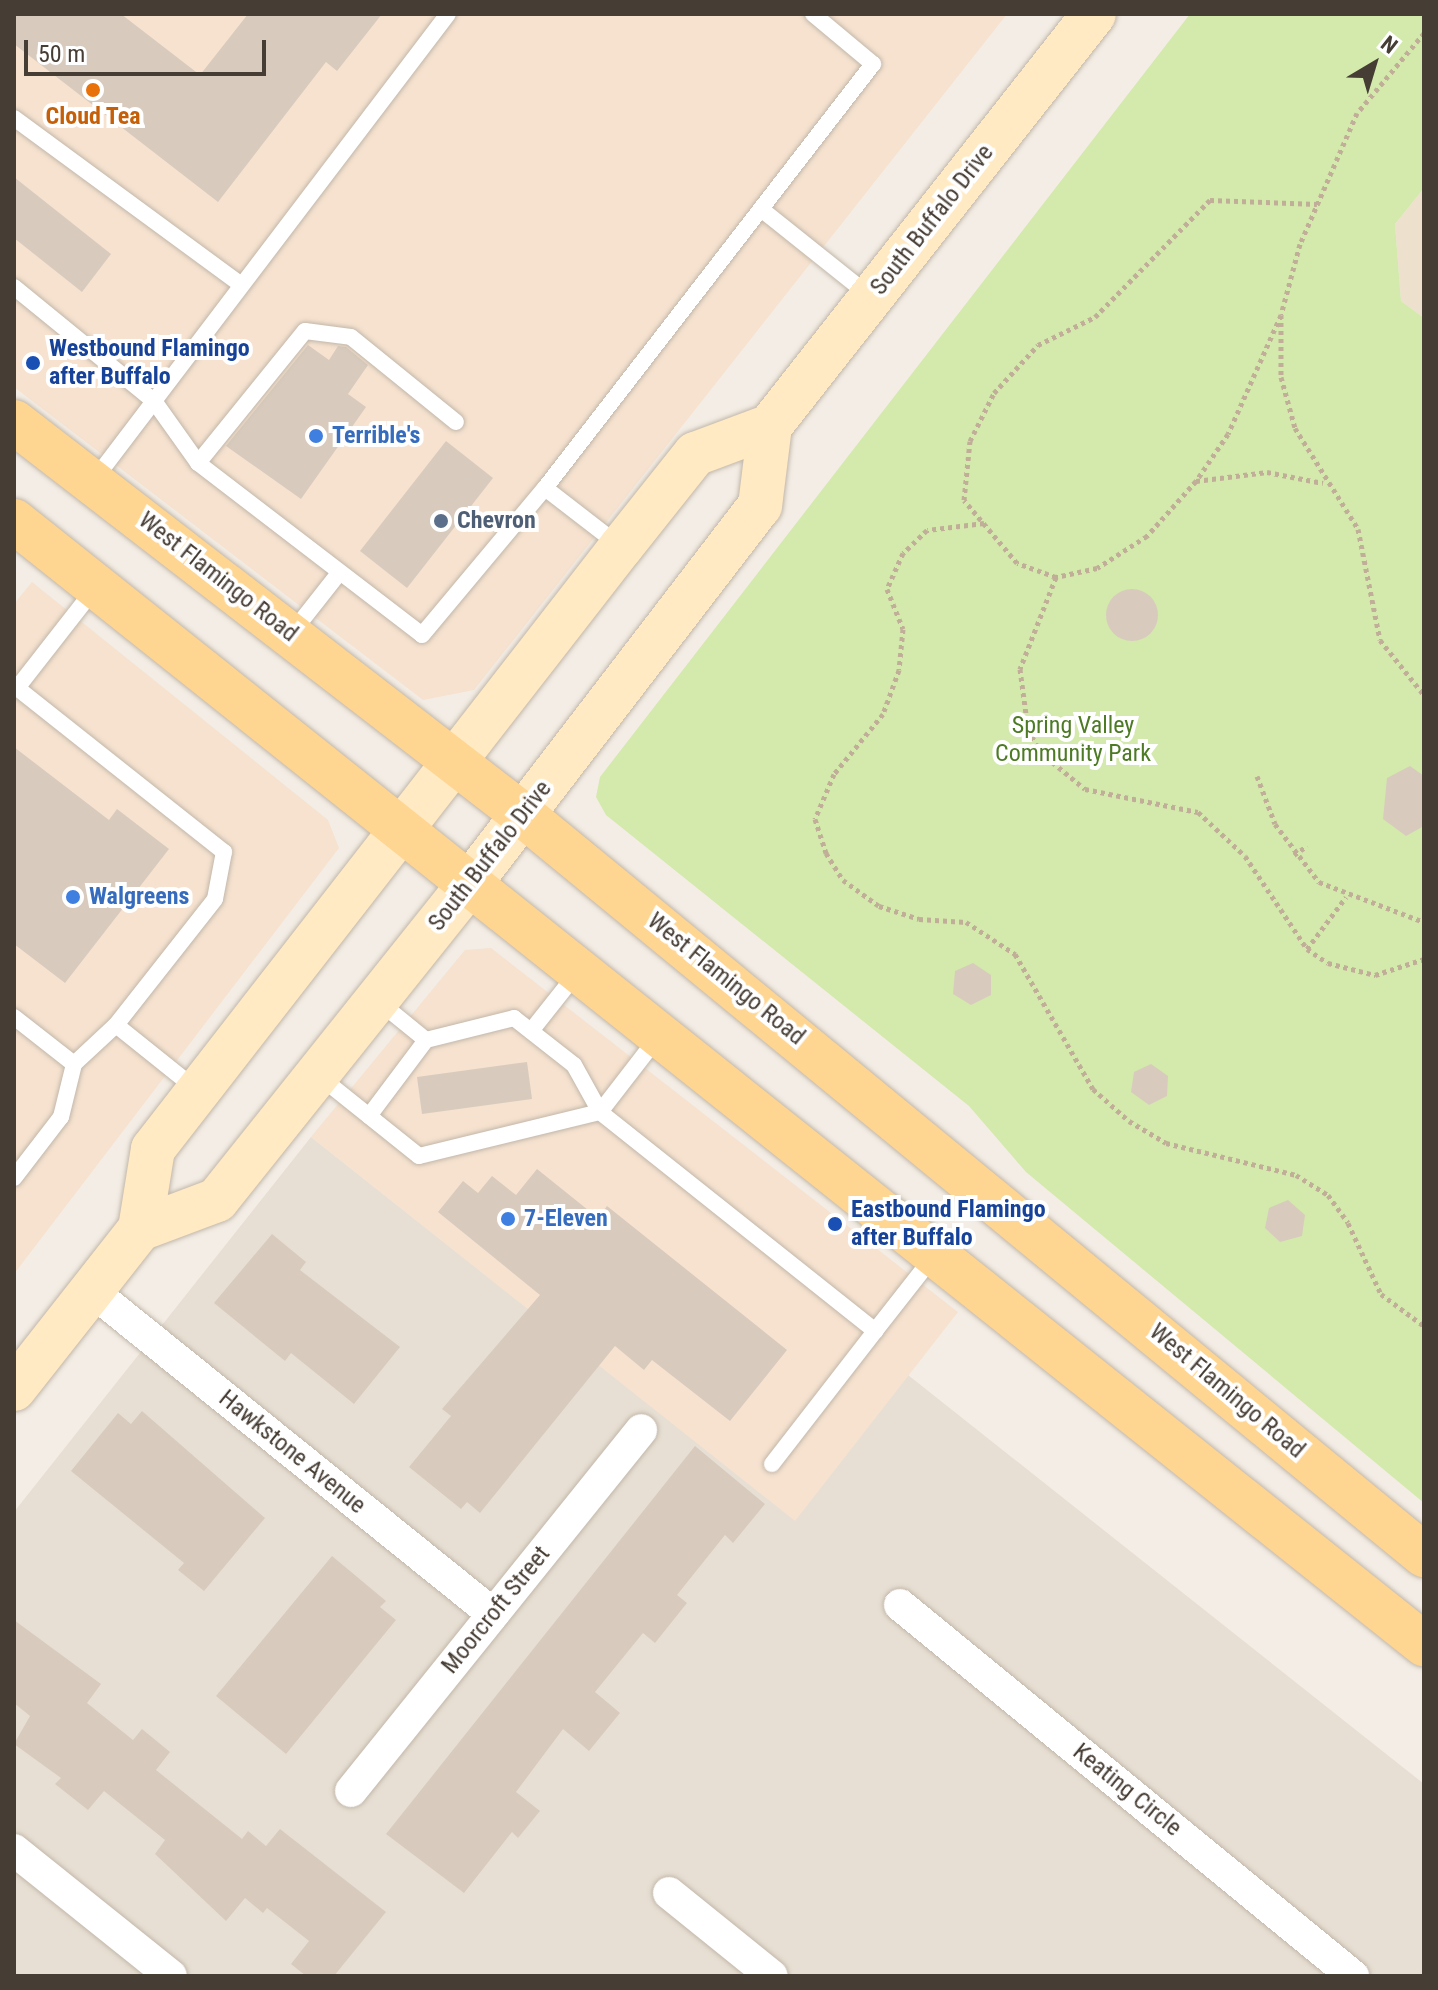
<!DOCTYPE html>
<style>
body{margin:0}
#map{position:relative;width:1438px;height:1990px;overflow:hidden;background:#f3ede5;font-family:"Roboto Condensed",sans-serif}
div>[style]{position:absolute}
.residential>*{inset:0;background:#e7dfd3}
.commercial>*{inset:0;background:#f6e2cf}
.education>*{inset:0;background:#ede1ce}
.green>*{inset:0;background:#d4e9ac}
.building>*{inset:0;background:#d8cbbd}
.round{border-radius:50%}
.path>*{height:5px;margin-top:-2.5px;transform-origin:0;background:repeating-linear-gradient(90deg,#c1ae98 0 4px,transparent 0 8px)}
.roads{filter:drop-shadow(0 0 2px #c2b7aa) drop-shadow(0 0 2px #c2b7aa)}
.lane>*{height:16px;margin:-8px;padding:0 8px;transform-origin:8px;border-radius:8px;background:#fff}
.street>*{height:32px;margin:-16px;padding:0 16px;transform-origin:16px;border-radius:16px;background:#fff}
.secondary>*{height:44px;margin:-22px;padding:0 22px;transform-origin:22px;border-radius:22px;background:#ffeac3}
.primary>*{height:44px;margin:-22px;padding:0 22px;transform-origin:22px;border-radius:22px;background:#ffd592}
.dots>*{width:22px;height:22px;translate:-50% -50%;box-sizing:border-box;border:4px solid #fff;border-radius:50%}
span{translate:-50% -50%;white-space:nowrap;text-align:center;line-height:1.15;-webkit-text-stroke:8px #fff;paint-order:stroke}
.food-label{font-size:24px;color:#c56008;font-weight:700}
.street-label{font-size:24px;color:#463d34}
.transit-label{font-size:24px;color:#164399;font-weight:700}
.left{translate:0 -50%;text-align:left}
.shop-label{font-size:24px;color:#366cbe;font-weight:700}
.service-label{font-size:24px;color:#4e5e75;font-weight:700}
.park-label{font-size:24px;color:#4e7a25}
.frame{position:absolute;inset:0;border:16px solid #463d34;pointer-events:none}
.north{position:absolute;left:1334px;top:24px;width:80px;height:80px;-webkit-text-stroke:6px #fff;paint-order:stroke;rotate:38deg;font-size:22px;font-weight:700;line-height:32px;text-align:center;color:#463d34}
.north::after{content:'';display:block;margin:auto;width:28px;height:36px;background:#463d34;clip-path:polygon(50% 0,100% 100%,50% 72%,0 100%)}
.scale{position:absolute;left:24px;top:40px;width:242px;height:36px;box-sizing:border-box;border:4px solid #463d34;border-top:0;padding-left:10px;font-size:24px;line-height:28px;white-space:nowrap;color:#463d34;-webkit-text-stroke:6px #fff;paint-order:stroke}
</style>
<div id="map">
<div class="residential">
<i style="clip-path:polygon(311px 1137px,795px 1520px,908px 1375px,1424px 1784px,1424px 1976px,14px 1976px,14px 1512px)"></i>
</div>
<div class="commercial">
<i style="clip-path:polygon(14px 14px,1007px 14px,474px 690px,423px 700px,14px 387px)"></i>
<i style="clip-path:polygon(32px 582px,328px 820px,339px 848px,14px 1274px,14px 604px)"></i>
<i style="clip-path:polygon(491px 948px,958px 1312px,795px 1521px,311px 1137px,465px 950px)"></i>
</div>
<div class="education">
<i style="clip-path:polygon(1424px 188px,1424px 318px,1401px 301px,1395px 224px)"></i>
</div>
<div class="green">
<i style="clip-path:polygon(1190px 14px,1424px 14px,1424px 188px,1395px 224px,1401px 301px,1424px 318px,1424px 1503px,1026px 1172px,969px 1106px,606px 815px,596px 797px,600px 777px)"></i>
</div>
<div class="building">
<i style="clip-path:polygon(14px 14px,121px 14px,200px 75px,248px 14px,382px 14px,337px 71px,326px 62px,218px 202px,14px 44px)"></i>
<i style="clip-path:polygon(14px 177px,111px 254px,82px 292px,14px 238px)"></i>
<i style="clip-path:polygon(308px 345px,329px 360px,338px 346px,346px 347px,368px 365px,348px 394px,366px 407px,301px 499px,226px 446px)"></i>
<i style="clip-path:polygon(446px 441px,493px 478px,407px 588px,360px 551px)"></i>
<i class="round" style="left:1106px;top:589px;width:52px;height:52px"></i>
<i style="clip-path:polygon(14px 747px,109px 820px,117px 809px,169px 849px,65px 983px,14px 944px)"></i>
<i style="clip-path:polygon(1410px 766px,1424px 776px,1424px 826px,1406px 836px,1383px 819px,1387px 778px)"></i>
<i style="clip-path:polygon(973px 963px,991px 975px,991px 995px,971px 1005px,953px 994px,955px 971px)"></i>
<i style="clip-path:polygon(527px 1062px,532px 1099px,422px 1114px,417px 1077px)"></i>
<i style="clip-path:polygon(1151px 1064px,1168px 1076px,1167px 1096px,1149px 1105px,1131px 1092px,1134px 1072px)"></i>
<i style="clip-path:polygon(537px 1169px,598px 1218px,607px 1206px,787px 1350px,730px 1421px,652px 1360px,644px 1370px,615px 1346px,480px 1513px,467px 1502px,461px 1509px,409px 1467px,451px 1416px,442px 1409px,540px 1295px,438px 1212px,463px 1181px,478px 1193px,492px 1176px,516px 1195px)"></i>
<i style="clip-path:polygon(1288px 1200px,1305px 1215px,1302px 1236px,1280px 1242px,1265px 1228px,1269px 1208px)"></i>
<i style="clip-path:polygon(272px 1234px,306px 1262px,300px 1270px,400px 1347px,354px 1404px,291px 1353px,285px 1361px,214px 1303px)"></i>
<i style="clip-path:polygon(142px 1411px,265px 1518px,204px 1591px,178px 1570px,184px 1563px,71px 1471px,118px 1413px,131px 1424px)"></i>
<i style="clip-path:polygon(695px 1446px,765px 1504px,733px 1543px,725px 1535px,677px 1595px,687px 1603px,655px 1643px,643px 1633px,595px 1692px,620px 1713px,589px 1751px,563px 1729px,516px 1792px,540px 1811px,518px 1838px,512px 1832px,464px 1893px,386px 1834px)"></i>
<i style="clip-path:polygon(332px 1556px,386px 1601px,380px 1607px,396px 1620px,286px 1754px,216px 1696px)"></i>
<i style="clip-path:polygon(14px 1620px,101px 1684px,87px 1703px,133px 1740px,142px 1729px,170px 1752px,156px 1770px,242px 1839px,248px 1831px,266px 1846px,280px 1829px,386px 1912px,334px 1976px,306px 1976px,291px 1964px,309px 1941px,267px 1908px,263px 1913px,245px 1898px,226px 1921px,155px 1854px,165px 1840px,104px 1791px,88px 1810px,55px 1784px,61px 1778px,14px 1744px,30px 1716px,14px 1703px)"></i>
</div>
<div class="path">
<i style="left:1424px;top:33px;width:104px;rotate:129.9deg"></i>
<i style="left:1357px;top:113px;width:143px;rotate:113.5deg"></i>
<i style="left:1300px;top:244px;width:73px;rotate:105deg"></i>
<i style="left:1281px;top:315px;width:62px;rotate:90deg"></i>
<i style="left:1281px;top:377px;width:53px;rotate:74.6deg"></i>
<i style="left:1295px;top:428px;width:119px;rotate:58deg"></i>
<i style="left:1358px;top:529px;width:113px;rotate:78.8deg"></i>
<i style="left:1380px;top:640px;width:70px;rotate:51.3deg"></i>
<i style="left:1281px;top:315px;width:130px;rotate:114deg"></i>
<i style="left:1228px;top:434px;width:57px;rotate:124.2deg"></i>
<i style="left:1196px;top:481px;width:74px;rotate:131.7deg"></i>
<i style="left:1147px;top:536px;width:59px;rotate:147.4deg"></i>
<i style="left:1097px;top:568px;width:42px;rotate:167.6deg"></i>
<i style="left:1056px;top:577px;width:41px;rotate:-160.3deg"></i>
<i style="left:1017px;top:563px;width:82px;rotate:-130.1deg"></i>
<i style="left:964px;top:500px;width:59px;rotate:-84.2deg"></i>
<i style="left:970px;top:441px;width:54px;rotate:-63.4deg"></i>
<i style="left:994px;top:393px;width:65px;rotate:-47.5deg"></i>
<i style="left:1038px;top:345px;width:64px;rotate:-26.2deg"></i>
<i style="left:1095px;top:317px;width:164px;rotate:-45.5deg"></i>
<i style="left:1210px;top:200px;width:107px;rotate:2.1deg"></i>
<i style="left:1196px;top:481px;width:72px;rotate:-7.2deg"></i>
<i style="left:1267px;top:472px;width:57px;rotate:11.1deg"></i>
<i style="left:984px;top:523px;width:57px;rotate:173deg"></i>
<i style="left:927px;top:530px;width:33px;rotate:136deg"></i>
<i style="left:903px;top:553px;width:39px;rotate:114deg"></i>
<i style="left:887px;top:589px;width:43px;rotate:68.2deg"></i>
<i style="left:903px;top:629px;width:41px;rotate:95.6deg"></i>
<i style="left:899px;top:670px;width:47px;rotate:110deg"></i>
<i style="left:883px;top:714px;width:77px;rotate:129.2deg"></i>
<i style="left:834px;top:774px;width:49px;rotate:112.9deg"></i>
<i style="left:815px;top:819px;width:36px;rotate:72deg"></i>
<i style="left:826px;top:853px;width:32px;rotate:58deg"></i>
<i style="left:843px;top:880px;width:44px;rotate:35.8deg"></i>
<i style="left:879px;top:906px;width:42px;rotate:18deg"></i>
<i style="left:919px;top:919px;width:47px;rotate:3.7deg"></i>
<i style="left:966px;top:922px;width:59px;rotate:33.1deg"></i>
<i style="left:1015px;top:954px;width:156px;rotate:60deg"></i>
<i style="left:1093px;top:1089px;width:48px;rotate:41.6deg"></i>
<i style="left:1129px;top:1121px;width:43px;rotate:30.7deg"></i>
<i style="left:1166px;top:1143px;width:134px;rotate:13.8deg"></i>
<i style="left:1296px;top:1175px;width:38px;rotate:32deg"></i>
<i style="left:1328px;top:1195px;width:34px;rotate:54deg"></i>
<i style="left:1348px;top:1223px;width:78px;rotate:65.1deg"></i>
<i style="left:1381px;top:1294px;width:54px;rotate:36.7deg"></i>
<i style="left:1056px;top:577px;width:99px;rotate:111.4deg"></i>
<i style="left:1020px;top:669px;width:61px;rotate:82.4deg"></i>
<i style="left:1028px;top:729px;width:26px;rotate:62deg"></i>
<i style="left:1040px;top:752px;width:58px;rotate:39.4deg"></i>
<i style="left:1085px;top:789px;width:115px;rotate:11.5deg"></i>
<i style="left:1198px;top:812px;width:64px;rotate:43.1deg"></i>
<i style="left:1245px;top:856px;width:112px;rotate:56.3deg"></i>
<i style="left:1307px;top:949px;width:25px;rotate:34deg"></i>
<i style="left:1328px;top:963px;width:49px;rotate:14.3deg"></i>
<i style="left:1375px;top:975px;width:52px;rotate:-18.1deg"></i>
<i style="left:1257px;top:776px;width:51px;rotate:69.4deg"></i>
<i style="left:1275px;top:824px;width:73px;rotate:52.8deg"></i>
<i style="left:1319px;top:882px;width:112px;rotate:20.9deg"></i>
<i style="left:1294px;top:855px;width:16px;rotate:-35deg"></i>
<i style="left:1307px;top:949px;width:65px;rotate:-53.1deg"></i>
</div>
<div class="roads">
<div class="lane">
<i style="left:14px;top:118px;width:279px;rotate:36.3deg"></i>
<i style="left:761px;top:209px;width:139px;rotate:38.6deg"></i>
<i style="left:14px;top:287px;width:181px;rotate:39.2deg"></i>
<i style="left:154px;top:401px;width:76px;rotate:54.6deg"></i>
<i style="left:198px;top:463px;width:282px;rotate:37.5deg"></i>
<i style="left:422px;top:635px;width:192px;rotate:-50.1deg"></i>
<i style="left:545px;top:488px;width:536px;rotate:-52.28deg"></i>
<i style="left:873px;top:64px;width:78px;rotate:-140.2deg"></i>
<i style="left:198px;top:463px;width:170px;rotate:-51deg"></i>
<i style="left:305px;top:331px;width:46px;rotate:7.4deg"></i>
<i style="left:351px;top:337px;width:135px;rotate:39deg"></i>
<i style="left:94px;top:480px;width:585px;rotate:-52.78deg"></i>
<i style="left:545px;top:488px;width:95px;rotate:37.7deg"></i>
<i style="left:291px;top:634px;width:78px;rotate:-51.8deg"></i>
<i style="left:378px;top:1001px;width:62px;rotate:39.1deg"></i>
<i style="left:426px;top:1040px;width:91px;rotate:-14deg"></i>
<i style="left:514px;top:1018px;width:76px;rotate:38.1deg"></i>
<i style="left:574px;top:1065px;width:54px;rotate:61deg"></i>
<i style="left:600px;top:1112px;width:352px;rotate:38.5deg"></i>
<i style="left:875px;top:1331px;width:94px;rotate:-51.9deg"></i>
<i style="left:14px;top:1017px;width:76px;rotate:38.1deg"></i>
<i style="left:74px;top:1064px;width:57px;rotate:-42.9deg"></i>
<i style="left:116px;top:1025px;width:160px;rotate:-51.8deg"></i>
<i style="left:215px;top:899px;width:48px;rotate:-79.2deg"></i>
<i style="left:224px;top:852px;width:264px;rotate:-141.6deg"></i>
<i style="left:17px;top:688px;width:128px;rotate:-52deg"></i>
<i style="left:116px;top:1025px;width:102px;rotate:38.7deg"></i>
<i style="left:531px;top:1031px;width:74px;rotate:-51.6deg"></i>
<i style="left:319px;top:1076px;width:128px;rotate:38.7deg"></i>
<i style="left:419px;top:1156px;width:186px;rotate:-13.7deg"></i>
<i style="left:600px;top:1112px;width:95px;rotate:-52.3deg"></i>
<i style="left:369px;top:1116px;width:95px;rotate:-53.1deg"></i>
<i style="left:14px;top:1178px;width:77px;rotate:-52.4deg"></i>
<i style="left:61px;top:1117px;width:55px;rotate:-76.2deg"></i>
<i style="left:772px;top:1464px;width:168px;rotate:-52.2deg"></i>
</div>
<div class="street">
<i style="left:92px;top:1291px;width:515px;rotate:38.85deg"></i>
<i style="left:900px;top:1605px;width:586px;rotate:39.32deg"></i>
<i style="left:351px;top:1791px;width:463px;rotate:-51.2deg"></i>
<i style="left:14px;top:1850px;width:201px;rotate:38.7deg"></i>
<i style="left:669px;top:1893px;width:132px;rotate:38.9deg"></i>
</div>
<div class="secondary">
<i style="left:140px;top:1229px;width:82px;rotate:-20.6deg"></i>
<i style="left:217px;top:1200px;width:407px;rotate:-51.4deg"></i>
<i style="left:471px;top:882px;width:474px;rotate:-52.5deg"></i>
<i style="left:760px;top:506px;width:81px;rotate:-82.9deg"></i>
<i style="left:770px;top:426px;width:524px;rotate:-51.82deg"></i>
<i style="left:14px;top:1389px;width:204px;rotate:-51.8deg"></i>
<i style="left:140px;top:1229px;width:81px;rotate:-80.8deg"></i>
<i style="left:153px;top:1149px;width:763px;rotate:-52.14deg"></i>
<i style="left:621px;top:547px;width:119px;rotate:-51.5deg"></i>
<i style="left:695px;top:454px;width:80px;rotate:-20.5deg"></i>
</div>
<div class="primary">
<i style="left:14px;top:422px;width:643px;rotate:37.67deg"></i>
<i style="left:523px;top:815px;width:1166px;rotate:39.4deg"></i>
<i style="left:14px;top:521px;width:1803px;rotate:38.54deg"></i>
</div>
</div>
<div class="dots">
<i style="left:93px;top:90px;background:#e8710a"></i>
<i style="left:33px;top:363px;background:#1a4fb4"></i>
<i style="left:316px;top:436px;background:#3f7fe0"></i>
<i style="left:441px;top:521px;background:#5c6f8a"></i>
<i style="left:73px;top:897px;background:#3f7fe0"></i>
<i style="left:508px;top:1219px;background:#3f7fe0"></i>
<i style="left:835px;top:1224px;background:#1a4fb4"></i>
</div>
<div class="food-label">
<span style="left:93px;top:117px">Cloud Tea</span>
</div>
<div class="street-label">
<span style="left:932px;top:220px;rotate:-52deg">South Buffalo Drive</span>
<span style="left:218px;top:577px;rotate:38deg">West Flamingo Road</span>
<span style="left:490px;top:856px;rotate:-52deg">South Buffalo Drive</span>
<span style="left:726px;top:979px;rotate:39deg">West Flamingo Road</span>
<span style="left:1227px;top:1391px;rotate:40deg">West Flamingo Road</span>
<span style="left:292px;top:1452px;rotate:39deg">Hawkstone Avenue</span>
<span style="left:496px;top:1610px;rotate:-51deg">Moorcroft Street</span>
<span style="left:1127px;top:1790px;rotate:39deg">Keating Circle</span>
</div>
<div class="transit-label">
<span class="left" style="left:49px;top:363px">Westbound Flamingo<br>after Buffalo</span>
<span class="left" style="left:851px;top:1224px">Eastbound Flamingo<br>after Buffalo</span>
</div>
<div class="shop-label">
<span class="left" style="left:332px;top:436px">Terrible's</span>
<span class="left" style="left:89px;top:897px">Walgreens</span>
<span class="left" style="left:524px;top:1219px">7-Eleven</span>
</div>
<div class="service-label">
<span class="left" style="left:457px;top:521px">Chevron</span>
</div>
<div class="park-label">
<span style="left:1073px;top:740px">Spring Valley<br>Community Park</span>
</div>
<div class="frame"></div>
<div class="north">N</div>
<div class="scale">50 m</div>
</div>
